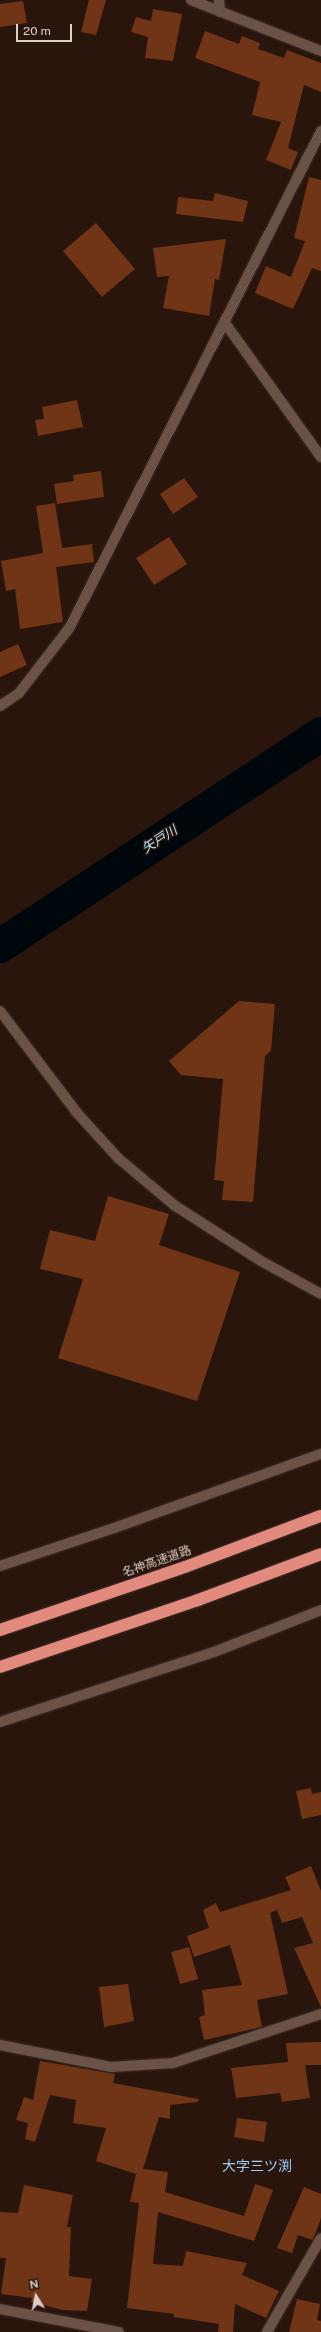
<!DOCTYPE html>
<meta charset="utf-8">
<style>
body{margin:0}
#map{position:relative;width:321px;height:2332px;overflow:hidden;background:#29150c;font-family:"Public Sans","Noto Sans JP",sans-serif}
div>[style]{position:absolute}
.river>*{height:34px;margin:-17px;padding:0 17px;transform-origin:17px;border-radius:17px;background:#00070c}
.building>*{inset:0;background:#703416}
.roads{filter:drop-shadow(0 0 1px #3e2f2c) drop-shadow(0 0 1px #3e2f2c)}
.minor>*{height:10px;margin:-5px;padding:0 5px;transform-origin:5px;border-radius:5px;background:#6a5247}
.tertiary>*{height:10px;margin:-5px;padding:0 5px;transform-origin:5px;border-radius:5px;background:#6a5247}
.motorway>*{height:12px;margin:-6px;padding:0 6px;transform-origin:6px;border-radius:6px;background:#e28a7d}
span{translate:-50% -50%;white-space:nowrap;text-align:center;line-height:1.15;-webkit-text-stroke:3px #29150c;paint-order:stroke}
.street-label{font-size:12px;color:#ddcec8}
.water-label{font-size:13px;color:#b3e4fa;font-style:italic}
.quarter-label{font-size:14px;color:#9dccf9}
.north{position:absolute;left:16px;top:2276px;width:40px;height:40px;-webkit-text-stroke:3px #29150c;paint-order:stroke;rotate:350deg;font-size:11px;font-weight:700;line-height:16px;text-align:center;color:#ddcec8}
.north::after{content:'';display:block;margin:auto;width:14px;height:18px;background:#ddcec8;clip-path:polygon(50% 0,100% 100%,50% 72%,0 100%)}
.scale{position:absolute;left:16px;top:24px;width:56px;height:18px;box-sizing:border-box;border:2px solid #ddcec8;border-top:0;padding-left:5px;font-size:12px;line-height:14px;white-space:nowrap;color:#ddcec8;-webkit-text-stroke:3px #29150c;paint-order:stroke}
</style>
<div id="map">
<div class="river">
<i style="left:0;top:946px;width:385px;rotate:-33.4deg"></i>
</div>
<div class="building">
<i style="clip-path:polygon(89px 0,106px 0,96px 35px,81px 32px)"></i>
<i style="clip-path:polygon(23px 1px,27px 23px,0 27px,0 4px)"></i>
<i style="clip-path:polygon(153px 9px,182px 14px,173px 61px,145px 58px,148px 37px,131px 32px,136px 17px,151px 21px)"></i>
<i style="clip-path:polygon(205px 31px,239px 44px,242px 36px,260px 43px,258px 49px,284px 58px,287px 50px,321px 63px,321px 92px,304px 85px,288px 148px,298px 152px,291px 170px,266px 160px,281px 122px,252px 115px,260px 82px,195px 58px)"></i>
<i style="clip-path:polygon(309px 177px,321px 180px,321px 271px,312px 268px,293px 309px,255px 293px,266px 266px,291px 277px,305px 241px,294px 238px)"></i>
<i style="clip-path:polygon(215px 193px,248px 201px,243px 222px,176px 214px,178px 197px,213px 201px)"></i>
<i style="clip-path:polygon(96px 223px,135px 269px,102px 297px,63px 251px)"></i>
<i style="clip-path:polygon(226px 239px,219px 280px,215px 279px,209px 316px,163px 308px,169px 276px,157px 277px,153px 248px)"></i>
<i style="clip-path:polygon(77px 400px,83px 427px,38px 436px,35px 420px,44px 419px,42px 407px)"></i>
<i style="clip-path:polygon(101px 471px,104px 497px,57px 504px,54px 484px,74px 481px,73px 475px)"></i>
<i style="clip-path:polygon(184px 478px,198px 497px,173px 514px,160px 494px)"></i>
<i style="clip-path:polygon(55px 503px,62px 548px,92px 544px,94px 562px,56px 567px,63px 622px,20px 629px,15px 589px,6px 591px,1px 561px,43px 553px,36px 506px)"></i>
<i style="clip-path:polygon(169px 537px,187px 564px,154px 585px,136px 558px)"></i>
<i style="clip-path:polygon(18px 644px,27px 665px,0 677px,0 652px)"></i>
<i style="clip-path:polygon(239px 1001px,275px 1004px,271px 1051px,265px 1056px,253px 1202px,222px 1200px,224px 1181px,214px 1180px,223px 1079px,181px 1075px,169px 1061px)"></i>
<i style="clip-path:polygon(108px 1196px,169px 1214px,159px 1245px,240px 1272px,197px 1401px,58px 1358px,83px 1279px,40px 1269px,50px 1230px,95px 1241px)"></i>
<i style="clip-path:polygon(311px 1788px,312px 1794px,321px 1792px,321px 1815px,302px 1819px,296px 1791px)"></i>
<i style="clip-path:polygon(311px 1866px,321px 1891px,321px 2007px,294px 1948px,313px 1943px,302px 1917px,282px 1923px,277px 1910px,270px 1913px,288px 1994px,257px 2000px,262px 2027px,204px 2040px,199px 2017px,205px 2015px,202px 1990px,242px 1985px,230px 1945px,194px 1957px,187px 1936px,209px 1928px,203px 1910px,216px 1903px,220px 1912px,291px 1890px,285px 1877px)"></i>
<i style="clip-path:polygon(189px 1947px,198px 1979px,180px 1984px,171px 1952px)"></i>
<i style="clip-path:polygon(128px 1984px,134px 2021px,104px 2027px,99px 1987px)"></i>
<i style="clip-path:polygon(321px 2042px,321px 2065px,305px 2065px,310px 2098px,282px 2102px,280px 2093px,236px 2098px,231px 2068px,288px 2062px,286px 2043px)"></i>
<i style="clip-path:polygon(40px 2061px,115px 2074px,113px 2083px,199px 2099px,198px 2102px,170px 2105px,170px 2119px,159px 2117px,143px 2169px,168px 2172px,165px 2192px,244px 2216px,255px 2184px,273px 2190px,254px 2241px,158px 2212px,153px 2264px,183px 2266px,186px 2251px,247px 2263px,242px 2275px,279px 2291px,266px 2318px,235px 2304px,233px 2332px,218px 2332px,219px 2324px,174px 2317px,174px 2314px,127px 2308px,139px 2203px,130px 2202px,136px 2174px,96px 2161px,106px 2128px,73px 2123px,76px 2100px,50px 2095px,35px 2142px,25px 2139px,28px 2123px,16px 2120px,24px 2097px,33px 2100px)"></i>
<i style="clip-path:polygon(237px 2118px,267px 2122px,264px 2142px,234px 2137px)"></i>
<i style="clip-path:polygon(24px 2185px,73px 2195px,67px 2227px,71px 2227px,69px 2276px,92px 2279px,87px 2311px,63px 2310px,31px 2302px,32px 2298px,1px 2294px,6px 2258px,0 2258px,0 2212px,18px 2213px)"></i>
<i style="clip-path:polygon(304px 2187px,321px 2194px,321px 2218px,313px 2240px,298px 2235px,292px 2253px,277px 2248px)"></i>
<i style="clip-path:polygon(297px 2299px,320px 2304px,317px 2320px,321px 2321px,321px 2332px,289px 2332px)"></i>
</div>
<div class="roads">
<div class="minor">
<i style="left:191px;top:0;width:140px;rotate:21.4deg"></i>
<i style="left:219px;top:0;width:12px;rotate:85deg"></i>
<i style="left:225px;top:323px;width:165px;rotate:54.4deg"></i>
<i style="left:0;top:706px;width:23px;rotate:-34deg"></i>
<i style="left:19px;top:693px;width:83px;rotate:-52.3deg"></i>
<i style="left:70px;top:627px;width:556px;rotate:-63.16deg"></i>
<i style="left:0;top:1566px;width:120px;rotate:-18.4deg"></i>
<i style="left:114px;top:1528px;width:220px;rotate:-19.7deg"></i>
<i style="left:0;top:1722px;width:225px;rotate:-18.1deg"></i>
<i style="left:214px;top:1652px;width:115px;rotate:-21.4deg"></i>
<i style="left:0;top:2045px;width:113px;rotate:11.2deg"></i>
<i style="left:111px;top:2067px;width:62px;rotate:-3.7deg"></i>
<i style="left:173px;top:2063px;width:156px;rotate:-18.3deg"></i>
<i style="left:0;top:2309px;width:121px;rotate:10.9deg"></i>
<i style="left:267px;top:2332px;width:108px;rotate:-60.1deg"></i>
</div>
<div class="tertiary">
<i style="left:0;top:1011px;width:129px;rotate:52.9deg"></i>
<i style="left:78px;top:1114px;width:59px;rotate:47.7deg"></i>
<i style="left:118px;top:1158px;width:73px;rotate:40deg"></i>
<i style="left:174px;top:1205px;width:103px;rotate:32.8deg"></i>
<i style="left:261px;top:1261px;width:68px;rotate:28.8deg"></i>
</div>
<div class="motorway">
<i style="left:0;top:1630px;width:195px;rotate:-18.8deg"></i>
<i style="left:185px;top:1567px;width:145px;rotate:-20.6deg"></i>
<i style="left:0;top:1667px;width:209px;rotate:-18.7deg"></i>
<i style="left:198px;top:1600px;width:131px;rotate:-20.5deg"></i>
</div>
</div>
<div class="street-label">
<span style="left:157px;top:1562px;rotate:-19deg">名神高速道路</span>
</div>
<div class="water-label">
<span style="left:160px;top:840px;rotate:-33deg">矢戸川</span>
</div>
<div class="quarter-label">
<span style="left:257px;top:2166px">大字三ツ渕</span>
</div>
<div class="north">N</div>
<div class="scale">20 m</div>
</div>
